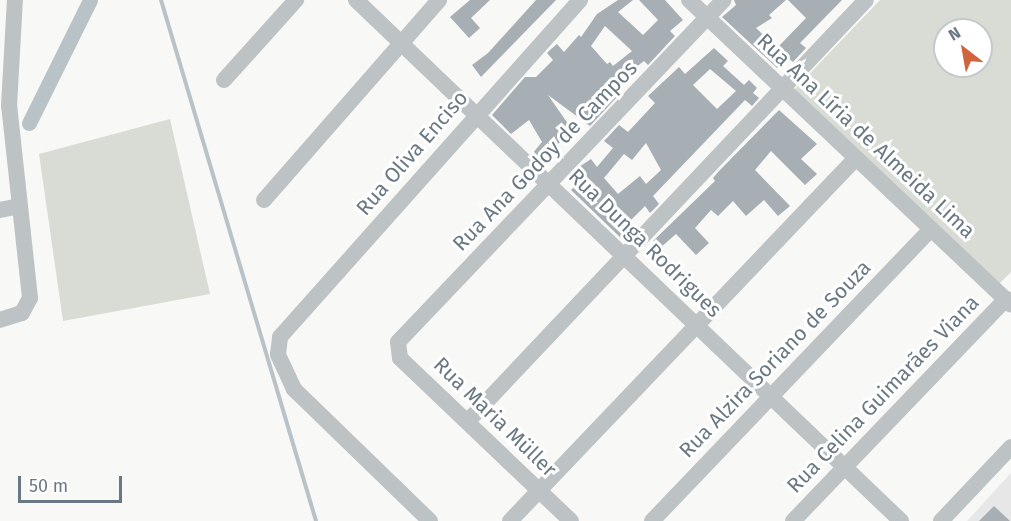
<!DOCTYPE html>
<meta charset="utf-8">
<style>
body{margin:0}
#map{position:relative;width:1011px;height:521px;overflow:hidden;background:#f8f8f6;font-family:"Fira Sans",sans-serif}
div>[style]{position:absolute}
.built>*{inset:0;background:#e6e7e6}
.green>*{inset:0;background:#d8dcd5}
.stream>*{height:4px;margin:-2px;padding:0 2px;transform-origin:2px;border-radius:2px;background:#b9c3c7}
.canal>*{height:15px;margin:-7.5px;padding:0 7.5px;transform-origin:7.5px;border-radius:7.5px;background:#b9c3c7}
.building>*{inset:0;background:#a8afb4}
.minor>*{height:16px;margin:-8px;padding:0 8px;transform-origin:8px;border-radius:8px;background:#bdc2c5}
span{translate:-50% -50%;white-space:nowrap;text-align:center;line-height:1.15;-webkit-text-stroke:6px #fff;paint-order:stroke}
.street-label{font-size:21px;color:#6a7883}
.north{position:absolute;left:933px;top:18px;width:60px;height:60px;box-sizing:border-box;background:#fff;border:2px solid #c3c9cd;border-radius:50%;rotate:329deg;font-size:16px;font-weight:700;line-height:24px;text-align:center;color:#6a7883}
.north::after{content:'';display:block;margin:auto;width:21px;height:27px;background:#d1633d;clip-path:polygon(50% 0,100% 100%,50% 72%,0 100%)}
.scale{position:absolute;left:18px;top:476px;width:104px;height:27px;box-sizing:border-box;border:3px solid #6a7883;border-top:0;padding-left:8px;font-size:18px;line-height:21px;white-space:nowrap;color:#6a7883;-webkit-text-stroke:4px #fff;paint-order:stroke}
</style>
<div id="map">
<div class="built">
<i style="clip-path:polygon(1011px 473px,1011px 521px,967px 521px)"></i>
</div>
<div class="green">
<i style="clip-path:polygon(evenodd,880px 0,1011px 0,1011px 272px,999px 284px,794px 90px,880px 0,945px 30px,981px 30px,981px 66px,945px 66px,945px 30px)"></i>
<i style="clip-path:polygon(170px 119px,210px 294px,63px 321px,39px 154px)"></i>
</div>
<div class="stream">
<i style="left:161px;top:0;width:544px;rotate:73.43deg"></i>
</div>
<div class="canal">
<i style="left:29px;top:123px;width:137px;rotate:-63.6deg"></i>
</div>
<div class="building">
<i style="clip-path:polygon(470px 0,490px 0,471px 18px,480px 28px,469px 38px,450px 17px)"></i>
<i style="clip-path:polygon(536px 0,556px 0,481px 77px,472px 65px,488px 53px)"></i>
<i style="clip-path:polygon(evenodd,618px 0,633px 0,618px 12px,643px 35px,658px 20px,639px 0,665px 0,683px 20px,670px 31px,675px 36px,648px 65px,644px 61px,623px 77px,612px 90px,618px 96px,590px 126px,548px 95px,573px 131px,552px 149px,554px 152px,544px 163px,532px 154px,542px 142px,529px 120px,511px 134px,492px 115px,525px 77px,536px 77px,553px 60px,547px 53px,550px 50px,557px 44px,564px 52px,579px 35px,581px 37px,597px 14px,618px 0,605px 26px,632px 51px,613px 66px,610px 62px,607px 64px,591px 46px,605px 26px)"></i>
<i style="clip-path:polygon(734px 0,786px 0,769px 15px,772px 18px,756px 28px,777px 48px,806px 18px,788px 0,842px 0,800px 43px,806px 48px,793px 62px,788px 58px,777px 68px,722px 17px,736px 5px)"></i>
<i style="clip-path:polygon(evenodd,714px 48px,728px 61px,723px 66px,744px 85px,749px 80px,757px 88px,753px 93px,759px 98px,752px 106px,745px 100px,653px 196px,659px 204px,650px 213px,645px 206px,630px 221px,636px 228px,624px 241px,571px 190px,585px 176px,579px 167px,591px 159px,597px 167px,613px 148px,604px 141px,619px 125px,628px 132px,655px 103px,648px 96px,679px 67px,685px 74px,714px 48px,710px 69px,736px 91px,717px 109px,693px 85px,710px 69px,714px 48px,646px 143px,661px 170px,646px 184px,640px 176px,618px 194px,604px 178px,624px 154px,632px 160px,646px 143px)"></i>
<i style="clip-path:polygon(779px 110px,817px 144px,801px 159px,817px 174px,805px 185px,771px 151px,755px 170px,790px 206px,778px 216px,764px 200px,746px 216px,733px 201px,718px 216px,711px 210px,695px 228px,709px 243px,696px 255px,676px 234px,660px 248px,653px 241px,715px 181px,713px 178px,719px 171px)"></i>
<i style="clip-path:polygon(994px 506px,1010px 521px,979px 521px)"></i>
</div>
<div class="minor">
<i style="left:356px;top:0;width:754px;rotate:43.71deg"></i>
<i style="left:689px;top:0;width:443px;rotate:43.4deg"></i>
<i style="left:224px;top:80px;width:108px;rotate:-48deg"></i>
<i style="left:264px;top:200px;width:266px;rotate:-48.8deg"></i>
<i style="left:0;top:210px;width:20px;rotate:-11deg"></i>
<i style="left:0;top:320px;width:23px;rotate:-18deg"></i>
<i style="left:22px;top:313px;width:17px;rotate:-62deg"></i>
<i style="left:30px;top:298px;width:193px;rotate:-96.2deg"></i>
<i style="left:9px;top:106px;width:106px;rotate:-86.8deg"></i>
<i style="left:468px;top:421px;width:579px;rotate:-46.61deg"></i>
<i style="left:430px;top:521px;width:190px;rotate:-135.9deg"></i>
<i style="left:294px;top:389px;width:38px;rotate:-115deg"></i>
<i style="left:278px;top:354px;width:17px;rotate:-83deg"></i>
<i style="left:280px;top:337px;width:451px;rotate:-48.3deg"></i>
<i style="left:510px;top:521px;width:501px;rotate:-46.37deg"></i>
<i style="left:571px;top:521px;width:236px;rotate:-136.4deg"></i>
<i style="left:400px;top:358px;width:16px;rotate:-97deg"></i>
<i style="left:398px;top:342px;width:472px;rotate:-46.4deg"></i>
<i style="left:652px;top:521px;width:404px;rotate:-46.3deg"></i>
<i style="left:793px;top:521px;width:308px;rotate:-46.2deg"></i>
<i style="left:941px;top:521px;width:102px;rotate:-46.6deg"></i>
</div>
<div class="street-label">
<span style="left:866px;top:136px;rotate:43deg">Rua Ana Líria de Almeida Lima</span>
<span style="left:412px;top:153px;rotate:-49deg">Rua Oliva Enciso</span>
<span style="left:545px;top:156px;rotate:-46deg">Rua Ana Godoy de Campos</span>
<span style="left:645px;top:243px;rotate:44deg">Rua Dunga Rodrigues</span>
<span style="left:775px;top:359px;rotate:-46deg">Rua Alzira Soriano de Souza</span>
<span style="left:883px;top:394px;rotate:-46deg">Rua Celina Guimarães Viana</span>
<span style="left:495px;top:417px;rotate:44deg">Rua Maria Müller</span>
</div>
<div class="north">N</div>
<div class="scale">50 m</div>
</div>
